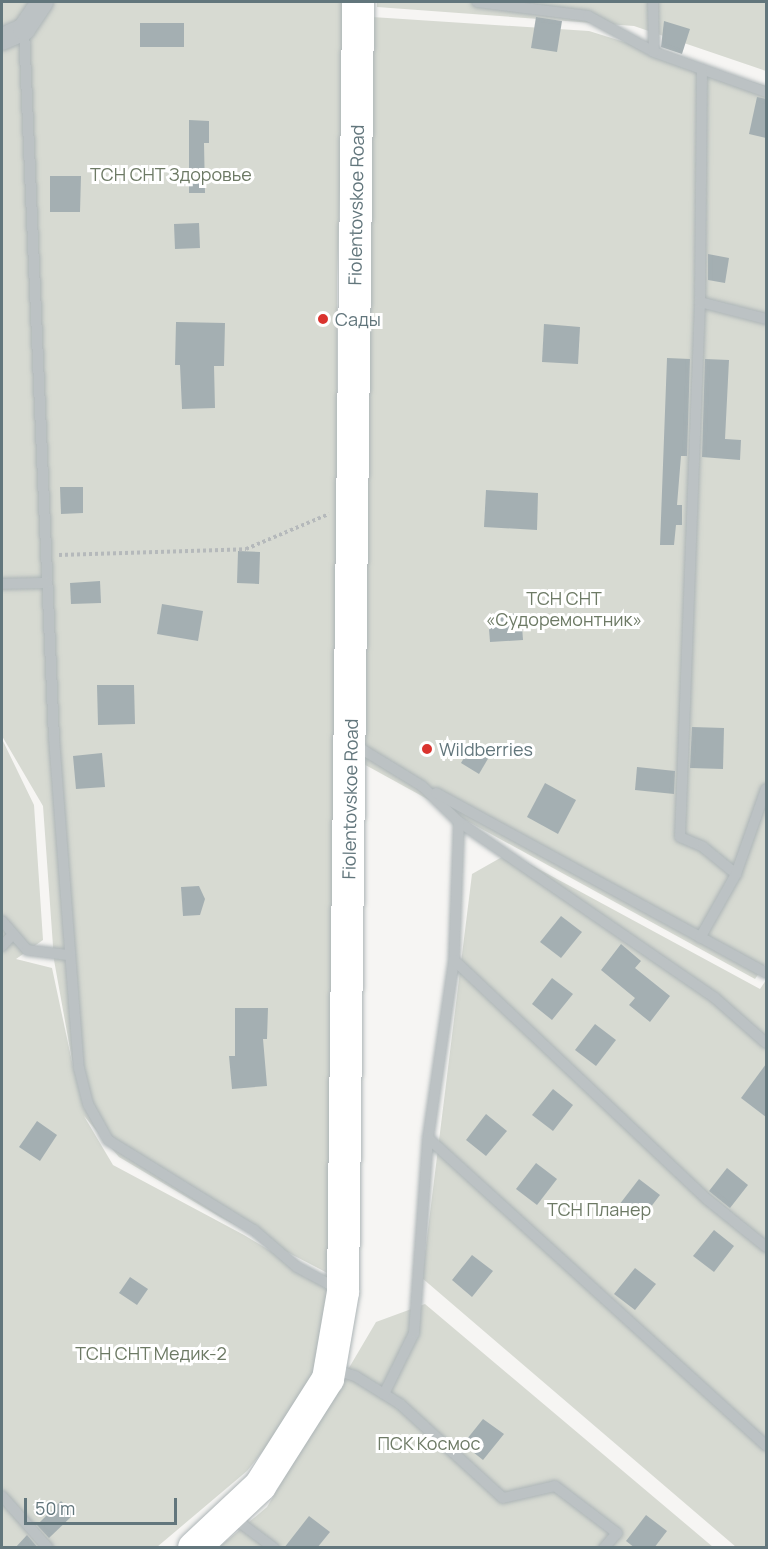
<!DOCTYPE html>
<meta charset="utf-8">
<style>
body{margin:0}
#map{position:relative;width:768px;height:1549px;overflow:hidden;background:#f6f5f3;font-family:Manrope,sans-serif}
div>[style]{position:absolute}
.green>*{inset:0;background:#d7dad2}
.building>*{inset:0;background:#a4afb2}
.path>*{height:4px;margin-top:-2px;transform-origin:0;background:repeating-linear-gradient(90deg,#b5b9bb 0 3px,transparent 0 6px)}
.roads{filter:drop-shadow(0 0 2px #adb5b7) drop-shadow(0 0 2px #adb5b7)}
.service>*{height:10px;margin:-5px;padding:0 5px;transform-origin:5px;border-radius:5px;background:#bcc2c4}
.minor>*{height:22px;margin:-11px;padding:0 11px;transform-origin:11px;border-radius:11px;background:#bcc2c4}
.secondary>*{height:32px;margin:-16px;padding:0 16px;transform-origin:16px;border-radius:16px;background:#fff}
.dots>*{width:16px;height:16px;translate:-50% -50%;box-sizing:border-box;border:3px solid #fff;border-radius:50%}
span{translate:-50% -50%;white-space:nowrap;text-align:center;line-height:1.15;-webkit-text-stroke:6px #fff;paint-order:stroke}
.park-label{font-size:18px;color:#6d7a65}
.street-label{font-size:18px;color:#62767c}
.poi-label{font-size:18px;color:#62767c}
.left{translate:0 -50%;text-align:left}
.frame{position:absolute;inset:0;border:3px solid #62767c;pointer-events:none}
.scale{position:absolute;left:24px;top:1498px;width:153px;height:27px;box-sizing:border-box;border:3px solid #62767c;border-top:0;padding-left:8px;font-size:18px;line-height:21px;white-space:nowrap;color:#62767c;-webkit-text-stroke:4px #fff;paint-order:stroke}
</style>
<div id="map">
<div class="green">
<i style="clip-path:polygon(2px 2px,31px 2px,15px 23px,2px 29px)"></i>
<i style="clip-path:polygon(52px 2px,346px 2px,337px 279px,337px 1278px,220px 1217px,119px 1157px,84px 1116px,113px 1165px,244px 1235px,331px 1288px,314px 1387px,247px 1471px,157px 1547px,2px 1547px,2px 739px,34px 805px,43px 940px,16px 959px,52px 968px,74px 1071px,54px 960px,43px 806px,2px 736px,2px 50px,33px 29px)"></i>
<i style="clip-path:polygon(377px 2px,766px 2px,766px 71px,634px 26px,377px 7px)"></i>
<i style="clip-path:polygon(372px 17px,589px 31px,766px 86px,766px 963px,755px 979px,360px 762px)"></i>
<i style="clip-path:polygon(509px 853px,760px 989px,766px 980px,766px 1547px,736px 1547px,422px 1278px,472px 874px)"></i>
<i style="clip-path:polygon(425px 1304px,713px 1547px,218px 1548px,267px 1507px,376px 1322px)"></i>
</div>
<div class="building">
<i style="clip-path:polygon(536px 17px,562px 21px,557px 52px,531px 48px)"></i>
<i style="clip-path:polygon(664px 21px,690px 29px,682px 54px,661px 47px)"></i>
<i style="clip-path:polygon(140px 23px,184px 23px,184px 47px,140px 47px)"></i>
<i style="clip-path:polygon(757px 97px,766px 99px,766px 138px,749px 134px)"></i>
<i style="clip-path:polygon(189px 120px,209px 121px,209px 143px,204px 143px,205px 193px,189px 193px)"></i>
<i style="clip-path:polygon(50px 176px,81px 176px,80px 212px,50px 212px)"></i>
<i style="clip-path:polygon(199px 223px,200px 248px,175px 249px,174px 224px)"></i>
<i style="clip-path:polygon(708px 254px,729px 258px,725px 283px,708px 280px)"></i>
<i style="clip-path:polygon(176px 322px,225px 323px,224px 366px,214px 366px,215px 408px,182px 409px,180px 365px,175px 365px)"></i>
<i style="clip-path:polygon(544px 324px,580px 327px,578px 364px,542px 362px)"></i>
<i style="clip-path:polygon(667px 358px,690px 359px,687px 456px,681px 456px,677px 505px,682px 505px,682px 525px,676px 525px,674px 545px,660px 545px)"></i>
<i style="clip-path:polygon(705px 359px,729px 360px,725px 439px,741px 440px,740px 460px,702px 457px)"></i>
<i style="clip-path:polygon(60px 487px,83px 487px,83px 513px,61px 514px)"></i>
<i style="clip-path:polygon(486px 490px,538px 493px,537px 530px,484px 527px)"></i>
<i style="clip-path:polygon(238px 551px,260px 552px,259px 584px,237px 583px)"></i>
<i style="clip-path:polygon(100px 581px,101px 603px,71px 604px,70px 583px)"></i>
<i style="clip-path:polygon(162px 604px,203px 611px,198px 641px,157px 634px)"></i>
<i style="clip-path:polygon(521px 613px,523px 640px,490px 642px,488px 616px)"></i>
<i style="clip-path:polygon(97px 685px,134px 685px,135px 724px,98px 725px)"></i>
<i style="clip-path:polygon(692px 727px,724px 728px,723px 769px,690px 768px)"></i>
<i style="clip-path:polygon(471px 746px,489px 757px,479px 774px,461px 763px)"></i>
<i style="clip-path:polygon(102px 753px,105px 787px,76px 789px,73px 756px)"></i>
<i style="clip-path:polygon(637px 767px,675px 771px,674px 794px,635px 790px)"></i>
<i style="clip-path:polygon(545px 783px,576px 800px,558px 834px,527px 817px)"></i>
<i style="clip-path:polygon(199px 886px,205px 899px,200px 915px,183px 916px,181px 887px)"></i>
<i style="clip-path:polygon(561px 916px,582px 932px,561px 958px,540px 942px)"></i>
<i style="clip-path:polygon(621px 944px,641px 961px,635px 968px,670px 996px,650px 1022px,629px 1005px,635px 998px,601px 970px)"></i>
<i style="clip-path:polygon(552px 978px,573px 994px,552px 1020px,532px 1004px)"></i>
<i style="clip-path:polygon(235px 1008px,268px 1008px,267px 1039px,263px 1039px,267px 1086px,232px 1089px,229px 1056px,235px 1056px)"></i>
<i style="clip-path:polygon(595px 1024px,616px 1040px,596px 1066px,575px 1050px)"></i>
<i style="clip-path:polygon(766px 1064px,766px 1117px,741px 1098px)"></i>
<i style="clip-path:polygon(553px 1089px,573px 1105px,553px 1131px,532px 1115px)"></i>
<i style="clip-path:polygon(486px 1114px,507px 1131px,486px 1156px,466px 1140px)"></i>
<i style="clip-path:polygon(37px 1121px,57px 1135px,40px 1161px,19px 1147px)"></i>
<i style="clip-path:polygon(536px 1163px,557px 1179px,537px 1205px,516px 1189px)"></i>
<i style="clip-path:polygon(727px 1168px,748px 1185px,730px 1208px,709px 1191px)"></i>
<i style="clip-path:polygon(639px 1179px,660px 1195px,640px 1221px,619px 1205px)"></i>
<i style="clip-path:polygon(714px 1230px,734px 1246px,714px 1272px,693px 1256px)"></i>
<i style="clip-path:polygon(472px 1255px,493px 1271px,472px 1297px,452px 1280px)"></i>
<i style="clip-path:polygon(635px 1268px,656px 1284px,635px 1310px,614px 1294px)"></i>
<i style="clip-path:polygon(130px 1277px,148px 1289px,137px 1305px,119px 1293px)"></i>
<i style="clip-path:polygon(483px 1419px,504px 1434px,483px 1460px,463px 1444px)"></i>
<i style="clip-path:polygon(61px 1501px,74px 1514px,49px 1538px,37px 1525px)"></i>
<i style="clip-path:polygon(646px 1515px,667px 1531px,654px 1548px,635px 1548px,626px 1541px)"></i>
<i style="clip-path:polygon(309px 1516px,330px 1532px,317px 1548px,284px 1548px)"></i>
<i style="clip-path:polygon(27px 1535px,38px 1548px,15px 1548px)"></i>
</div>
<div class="path">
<i style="left:59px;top:555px;width:187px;rotate:-1.8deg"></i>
<i style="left:246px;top:549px;width:90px;rotate:-22.9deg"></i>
</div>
<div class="roads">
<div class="service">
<i style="left:477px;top:2px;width:112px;rotate:7.2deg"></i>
<i style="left:588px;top:16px;width:75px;rotate:28.6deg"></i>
<i style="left:654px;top:52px;width:119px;rotate:19.7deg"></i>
<i style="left:653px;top:2px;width:50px;rotate:88.9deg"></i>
<i style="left:24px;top:29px;width:710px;rotate:87.58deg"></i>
<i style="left:54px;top:738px;width:331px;rotate:85.7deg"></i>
<i style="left:79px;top:1068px;width:37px;rotate:76deg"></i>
<i style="left:88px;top:1104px;width:41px;rotate:60.9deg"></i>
<i style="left:108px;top:1140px;width:172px;rotate:31.7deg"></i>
<i style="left:254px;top:1230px;width:57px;rotate:40.7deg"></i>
<i style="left:297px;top:1267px;width:49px;rotate:28.1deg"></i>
<i style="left:702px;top:69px;width:233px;rotate:90.5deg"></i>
<i style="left:700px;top:302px;width:535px;rotate:92.14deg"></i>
<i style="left:680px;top:837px;width:25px;rotate:23deg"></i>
<i style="left:703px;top:847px;width:43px;rotate:39.3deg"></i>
<i style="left:700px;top:302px;width:68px;rotate:14.4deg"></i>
<i style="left:2px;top:584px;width:45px;rotate:-1.3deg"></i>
<i style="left:355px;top:745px;width:79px;rotate:31.5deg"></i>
<i style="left:422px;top:786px;width:52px;rotate:44.2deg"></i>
<i style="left:459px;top:822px;width:311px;rotate:34.5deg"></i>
<i style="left:715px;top:998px;width:68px;rotate:41.4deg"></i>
<i style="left:436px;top:793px;width:376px;rotate:28.6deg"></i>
<i style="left:459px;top:822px;width:138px;rotate:92.1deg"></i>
<i style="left:454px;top:960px;width:180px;rotate:98.3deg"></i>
<i style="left:428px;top:1138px;width:457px;rotate:42.3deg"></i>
<i style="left:2px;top:921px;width:38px;rotate:49deg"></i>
<i style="left:27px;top:950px;width:41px;rotate:7deg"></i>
<i style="left:700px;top:938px;width:73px;rotate:-60.6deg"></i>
<i style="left:736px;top:874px;width:90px;rotate:-70.6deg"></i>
<i style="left:2px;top:946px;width:16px;rotate:-47deg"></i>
<i style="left:454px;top:960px;width:349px;rotate:43.4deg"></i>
<i style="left:708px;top:1200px;width:75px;rotate:39deg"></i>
<i style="left:333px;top:1369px;width:23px;rotate:18deg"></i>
<i style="left:355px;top:1376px;width:53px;rotate:31.9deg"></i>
<i style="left:400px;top:1404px;width:139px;rotate:42.4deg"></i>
<i style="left:503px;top:1498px;width:53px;rotate:-13deg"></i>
<i style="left:555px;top:1486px;width:78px;rotate:37.2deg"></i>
<i style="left:617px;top:1533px;width:20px;rotate:131deg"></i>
<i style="left:384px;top:1394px;width:68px;rotate:-63.8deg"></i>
<i style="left:414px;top:1333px;width:196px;rotate:-85.9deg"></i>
<i style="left:2px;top:1496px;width:69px;rotate:48.5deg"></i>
<i style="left:231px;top:1516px;width:54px;rotate:36.7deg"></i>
</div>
<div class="minor">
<i style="left:2px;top:39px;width:24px;rotate:-24deg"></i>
<i style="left:24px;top:29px;width:32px;rotate:-56deg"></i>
</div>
<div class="secondary">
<i style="left:194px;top:1548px;width:91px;rotate:-43.2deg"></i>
<i style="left:260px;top:1486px;width:127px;rotate:-57.6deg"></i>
<i style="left:328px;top:1379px;width:88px;rotate:-80.2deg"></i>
<i style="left:343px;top:1292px;width:1290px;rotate:-89.33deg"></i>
</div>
</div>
<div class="dots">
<i style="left:323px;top:319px;background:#da332e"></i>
<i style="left:427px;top:749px;background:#da332e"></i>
</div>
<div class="park-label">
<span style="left:171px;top:174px">ТСН СНТ Здоровье</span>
<span style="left:564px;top:609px">ТСН СНТ<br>«Судоремонтник»</span>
<span style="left:599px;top:1209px">ТСН Планер</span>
<span style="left:151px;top:1353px">ТСН СНТ Медик-2</span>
<span style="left:429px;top:1443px">ПСК Космос</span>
</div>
<div class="street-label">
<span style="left:356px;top:205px;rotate:-89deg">Fiolentovskoe Road</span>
<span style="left:350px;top:799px;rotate:-89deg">Fiolentovskoe Road</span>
</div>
<div class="poi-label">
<span class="left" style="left:335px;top:319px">Сады</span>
<span class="left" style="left:439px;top:749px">Wildberries</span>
</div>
<div class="frame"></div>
<div class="scale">50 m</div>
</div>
